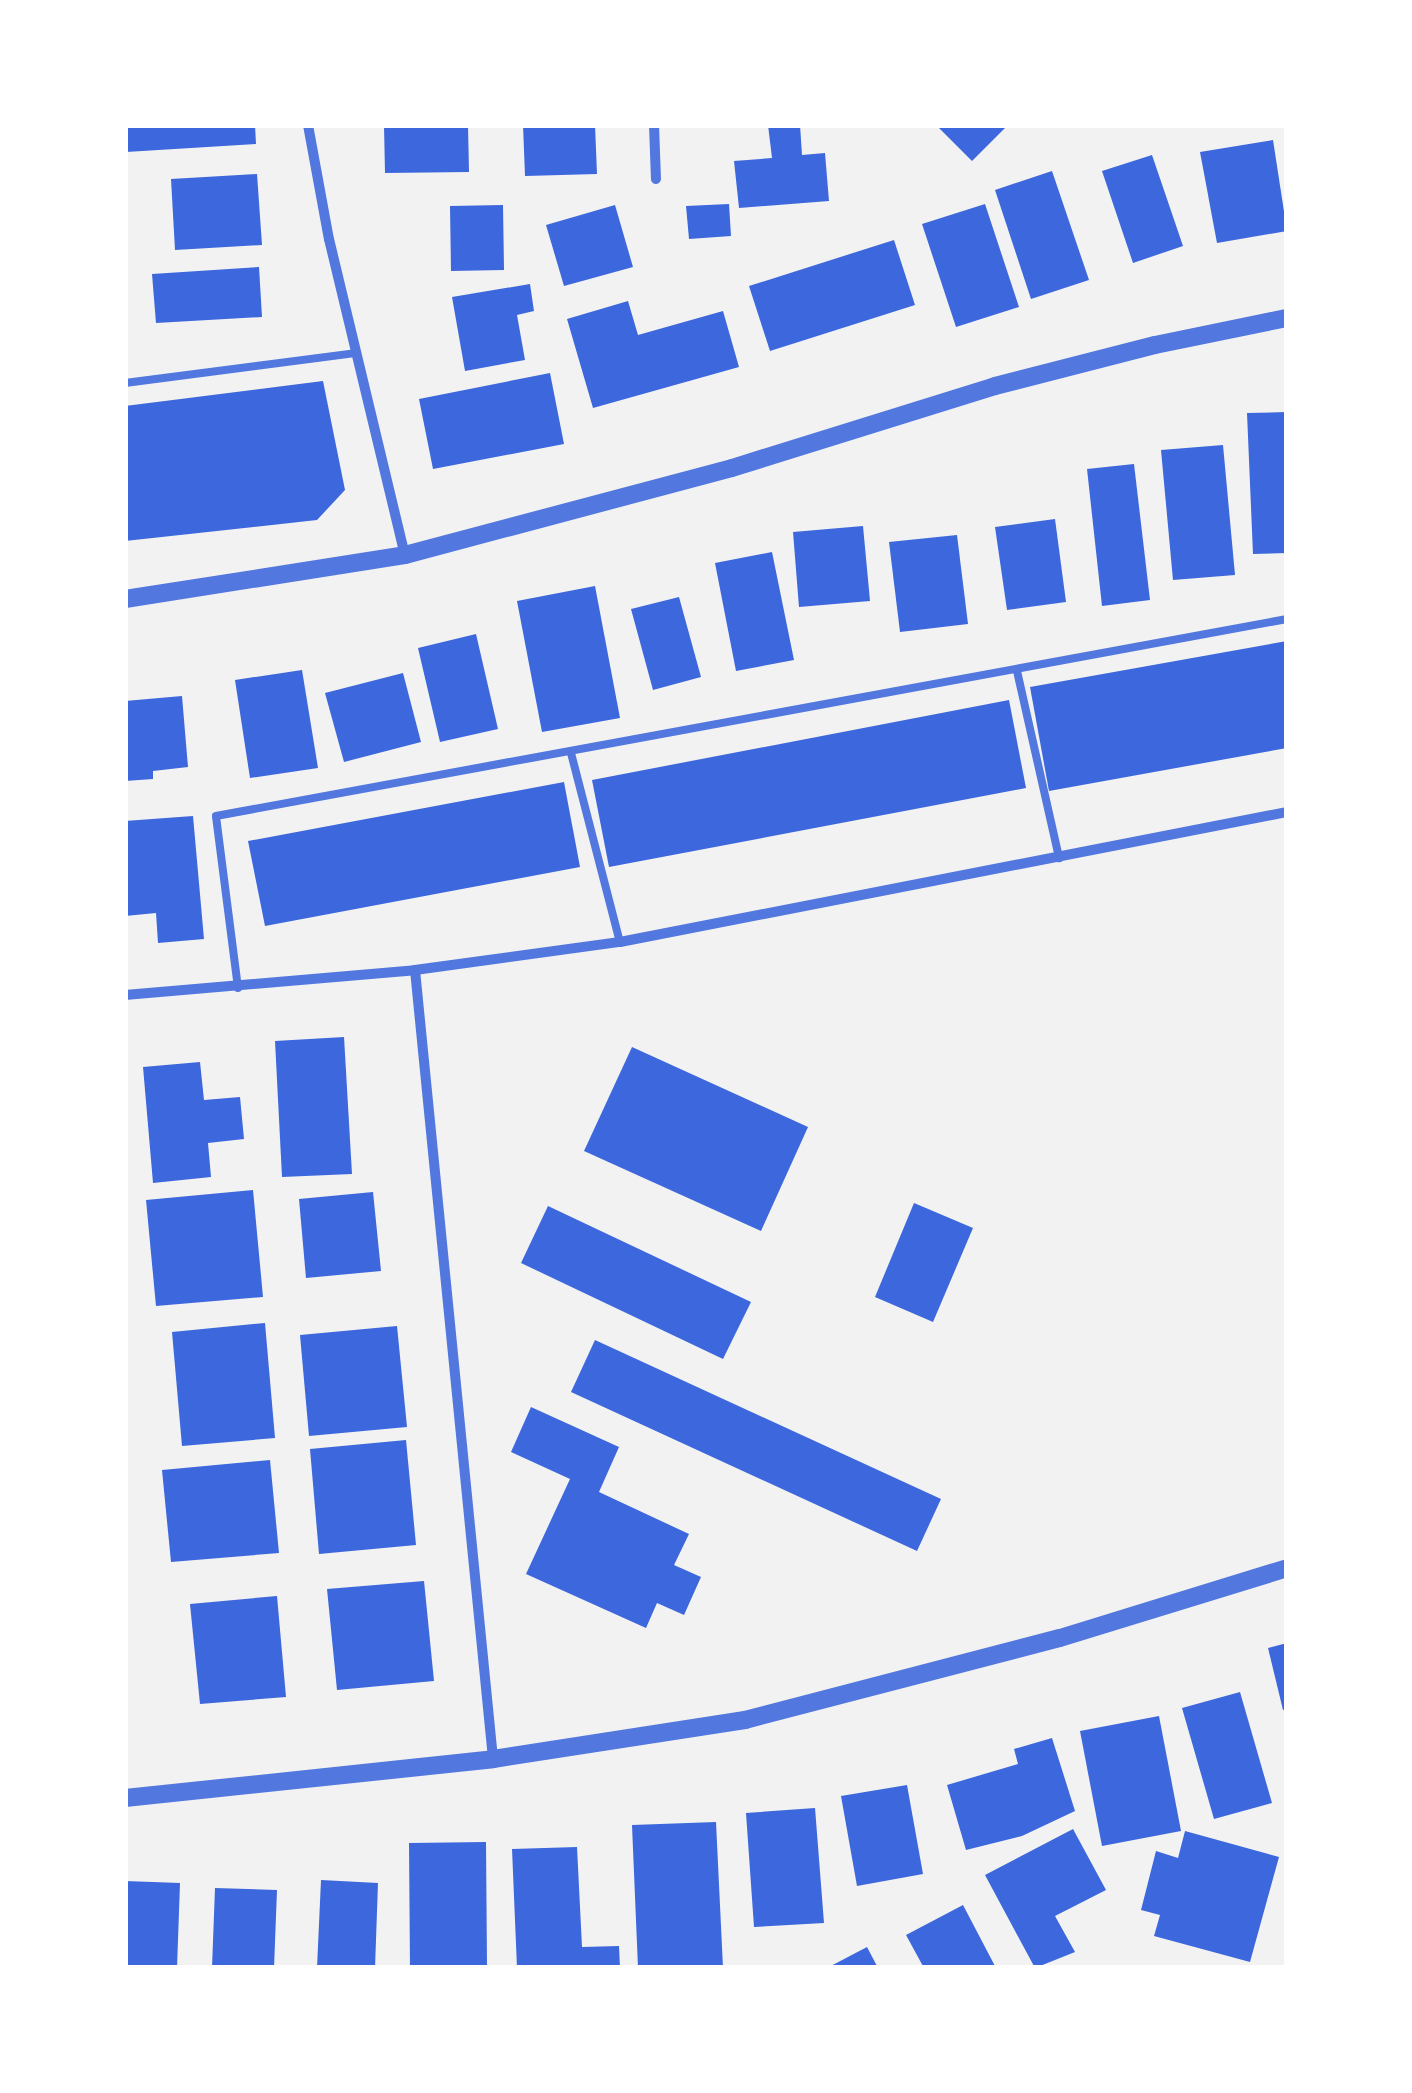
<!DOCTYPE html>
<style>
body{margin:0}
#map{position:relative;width:1412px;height:2093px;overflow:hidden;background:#f2f2f2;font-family:"Public Sans",sans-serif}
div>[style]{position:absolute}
.building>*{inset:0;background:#3d67dc}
.service>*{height:8px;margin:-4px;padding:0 4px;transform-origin:4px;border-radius:4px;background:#5277de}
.minor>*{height:10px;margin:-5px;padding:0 5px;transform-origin:5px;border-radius:5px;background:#5277de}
.tertiary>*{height:18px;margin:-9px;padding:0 9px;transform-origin:9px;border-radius:9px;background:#5277de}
span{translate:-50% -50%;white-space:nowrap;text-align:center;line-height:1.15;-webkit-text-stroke:10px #fff;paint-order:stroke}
.frame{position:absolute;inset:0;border:128px solid #fff;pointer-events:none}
</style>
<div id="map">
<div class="building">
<i style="clip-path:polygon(125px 125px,255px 125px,256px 144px,126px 152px)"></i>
<i style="clip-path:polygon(384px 125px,468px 125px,469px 172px,385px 173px)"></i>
<i style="clip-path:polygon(523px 125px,595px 125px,597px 174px,525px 176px)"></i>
<i style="clip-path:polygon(768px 125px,800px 125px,802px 155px,825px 153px,829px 201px,739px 208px,734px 161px,772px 158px)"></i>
<i style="clip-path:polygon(936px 125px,1008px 125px,972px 161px)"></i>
<i style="clip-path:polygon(1273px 140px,1287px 231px,1217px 243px,1200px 152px)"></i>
<i style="clip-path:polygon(1152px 155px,1183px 246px,1133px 263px,1102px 171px)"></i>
<i style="clip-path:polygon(1052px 171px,1089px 280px,1031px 299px,995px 190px)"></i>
<i style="clip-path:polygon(257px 174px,262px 245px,175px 250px,171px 179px)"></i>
<i style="clip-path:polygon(729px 204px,731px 236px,689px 239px,686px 206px)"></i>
<i style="clip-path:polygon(985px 204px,1019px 307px,956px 327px,922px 224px)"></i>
<i style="clip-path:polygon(503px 205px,504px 270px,451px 271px,450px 206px)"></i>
<i style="clip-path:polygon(615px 205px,633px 267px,564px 286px,546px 225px)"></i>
<i style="clip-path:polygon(894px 240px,915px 305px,770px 351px,749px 286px)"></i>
<i style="clip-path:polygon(259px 267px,262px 317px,156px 323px,152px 274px)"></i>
<i style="clip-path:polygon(530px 284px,534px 311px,517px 315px,525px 360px,465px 371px,452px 297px)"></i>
<i style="clip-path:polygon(628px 301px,638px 335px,723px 311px,739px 367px,593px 408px,567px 319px)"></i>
<i style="clip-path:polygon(550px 373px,564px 444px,433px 469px,419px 399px)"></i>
<i style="clip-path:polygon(323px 381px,345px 490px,317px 520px,125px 541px,125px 406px)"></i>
<i style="clip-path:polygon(1287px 412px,1287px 553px,1253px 554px,1247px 413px)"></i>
<i style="clip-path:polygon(1223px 445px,1235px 575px,1173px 580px,1161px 450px)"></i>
<i style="clip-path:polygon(1134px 464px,1150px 600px,1102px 606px,1087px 469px)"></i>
<i style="clip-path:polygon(1055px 519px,1066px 602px,1007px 610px,995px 527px)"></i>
<i style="clip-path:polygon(863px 526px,870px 601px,799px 607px,793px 532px)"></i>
<i style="clip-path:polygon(957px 535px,968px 624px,900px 632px,889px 542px)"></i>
<i style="clip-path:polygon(772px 552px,794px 660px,736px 671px,715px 563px)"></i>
<i style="clip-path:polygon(595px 586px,620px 718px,542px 732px,517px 601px)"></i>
<i style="clip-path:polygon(679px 597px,701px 677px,653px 690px,631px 609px)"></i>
<i style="clip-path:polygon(476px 634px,498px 729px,440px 742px,418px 648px)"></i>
<i style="clip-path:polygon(1287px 641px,1287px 748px,1049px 791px,1030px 687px)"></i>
<i style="clip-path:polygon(302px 670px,318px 768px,250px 778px,235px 680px)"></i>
<i style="clip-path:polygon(403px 673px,421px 742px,344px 762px,325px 693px)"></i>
<i style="clip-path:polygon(182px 696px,188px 767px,153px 771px,153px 779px,125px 781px,125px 701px)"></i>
<i style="clip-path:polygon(1009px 700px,1026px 788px,609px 867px,592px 780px)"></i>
<i style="clip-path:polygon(564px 782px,580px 867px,265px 926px,248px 841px)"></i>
<i style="clip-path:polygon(193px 816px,204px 939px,158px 943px,156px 913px,125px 916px,125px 821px)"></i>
<i style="clip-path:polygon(344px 1037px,352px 1174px,282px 1177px,275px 1041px)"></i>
<i style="clip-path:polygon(632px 1047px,808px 1127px,761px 1231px,584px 1151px)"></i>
<i style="clip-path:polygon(200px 1062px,204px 1100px,240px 1097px,244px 1139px,208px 1143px,211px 1177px,153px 1183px,143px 1067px)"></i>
<i style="clip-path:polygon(253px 1190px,263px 1297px,156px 1306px,146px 1200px)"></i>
<i style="clip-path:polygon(373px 1192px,381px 1271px,306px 1278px,299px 1199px)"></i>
<i style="clip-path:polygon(914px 1203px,973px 1228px,933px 1322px,875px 1297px)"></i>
<i style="clip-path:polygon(548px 1206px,751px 1302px,723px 1359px,521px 1263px)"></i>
<i style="clip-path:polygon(265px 1323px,275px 1438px,182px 1446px,172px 1332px)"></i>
<i style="clip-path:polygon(397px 1326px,407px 1427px,309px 1436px,300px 1335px)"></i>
<i style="clip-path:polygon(595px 1340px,941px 1499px,917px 1551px,571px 1392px)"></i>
<i style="clip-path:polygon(531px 1407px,619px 1447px,599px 1492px,689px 1534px,674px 1565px,701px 1577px,684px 1615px,657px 1603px,646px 1628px,526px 1574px,570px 1479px,511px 1452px)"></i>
<i style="clip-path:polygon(406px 1440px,416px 1545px,319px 1554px,310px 1449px)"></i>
<i style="clip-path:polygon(270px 1460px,279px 1553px,171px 1562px,162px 1470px)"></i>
<i style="clip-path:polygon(424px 1581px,434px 1681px,337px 1690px,327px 1589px)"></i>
<i style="clip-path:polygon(277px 1596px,286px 1697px,200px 1704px,190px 1604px)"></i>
<i style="clip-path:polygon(1287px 1643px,1287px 1709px,1283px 1710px,1268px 1648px)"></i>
<i style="clip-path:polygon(1240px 1692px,1272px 1803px,1214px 1819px,1182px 1708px)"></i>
<i style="clip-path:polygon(1159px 1716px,1181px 1831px,1102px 1846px,1080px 1731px)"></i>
<i style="clip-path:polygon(1052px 1738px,1075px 1811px,1022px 1836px,966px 1850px,947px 1785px,1018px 1764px,1014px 1749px)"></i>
<i style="clip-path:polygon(907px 1785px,923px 1874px,857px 1886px,841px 1796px)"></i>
<i style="clip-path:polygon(815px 1808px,824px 1923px,754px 1927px,746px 1813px)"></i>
<i style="clip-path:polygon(716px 1822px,723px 1968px,638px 1968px,632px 1825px)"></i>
<i style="clip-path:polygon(1073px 1829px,1106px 1890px,1055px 1916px,1075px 1952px,1035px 1968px,985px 1875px)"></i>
<i style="clip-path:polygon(1185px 1831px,1279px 1857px,1250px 1962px,1154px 1936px,1160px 1915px,1141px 1910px,1156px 1851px,1178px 1858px)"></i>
<i style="clip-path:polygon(486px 1842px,487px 1968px,410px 1968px,409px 1843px)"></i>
<i style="clip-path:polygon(577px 1847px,582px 1947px,619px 1946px,620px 1968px,517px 1968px,512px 1849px)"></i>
<i style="clip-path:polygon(321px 1880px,378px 1883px,375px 1968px,317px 1968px)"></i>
<i style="clip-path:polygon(125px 1881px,180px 1883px,177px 1968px,125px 1968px)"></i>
<i style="clip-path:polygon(215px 1888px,277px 1890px,274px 1968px,212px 1968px)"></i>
<i style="clip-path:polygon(963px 1905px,996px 1968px,924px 1968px,906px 1935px)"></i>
<i style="clip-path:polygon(867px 1947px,878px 1968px,827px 1968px)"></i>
</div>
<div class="service">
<i style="left:125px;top:383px;width:232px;rotate:-7.4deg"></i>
<i style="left:1017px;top:671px;width:192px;rotate:77.3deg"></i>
<i style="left:571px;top:753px;width:195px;rotate:75.5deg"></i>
<i style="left:238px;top:988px;width:173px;rotate:-97.3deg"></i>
<i style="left:216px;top:816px;width:1089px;rotate:-10.42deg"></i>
</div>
<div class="minor">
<i style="left:308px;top:125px;width:116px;rotate:79.6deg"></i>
<i style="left:329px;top:239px;width:325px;rotate:76.5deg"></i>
<i style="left:654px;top:125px;width:54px;rotate:87.9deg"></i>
<i style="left:415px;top:970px;width:793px;rotate:84.35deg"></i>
<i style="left:125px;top:995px;width:291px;rotate:-4.9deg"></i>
<i style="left:415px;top:970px;width:207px;rotate:-7.8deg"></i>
<i style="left:620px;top:942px;width:680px;rotate:-11.03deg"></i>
</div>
<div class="tertiary">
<i style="left:125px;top:599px;width:283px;rotate:-8.9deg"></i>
<i style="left:405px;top:555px;width:338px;rotate:-14.9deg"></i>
<i style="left:732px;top:468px;width:275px;rotate:-17.3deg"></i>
<i style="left:995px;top:386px;width:165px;rotate:-14.4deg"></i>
<i style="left:1155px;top:345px;width:135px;rotate:-11.6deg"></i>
<i style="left:125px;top:1798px;width:370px;rotate:-6deg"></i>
<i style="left:493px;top:1759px;width:255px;rotate:-8.8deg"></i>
<i style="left:745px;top:1720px;width:325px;rotate:-14.6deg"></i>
<i style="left:1060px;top:1638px;width:238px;rotate:-17.1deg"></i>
</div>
<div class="frame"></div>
</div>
